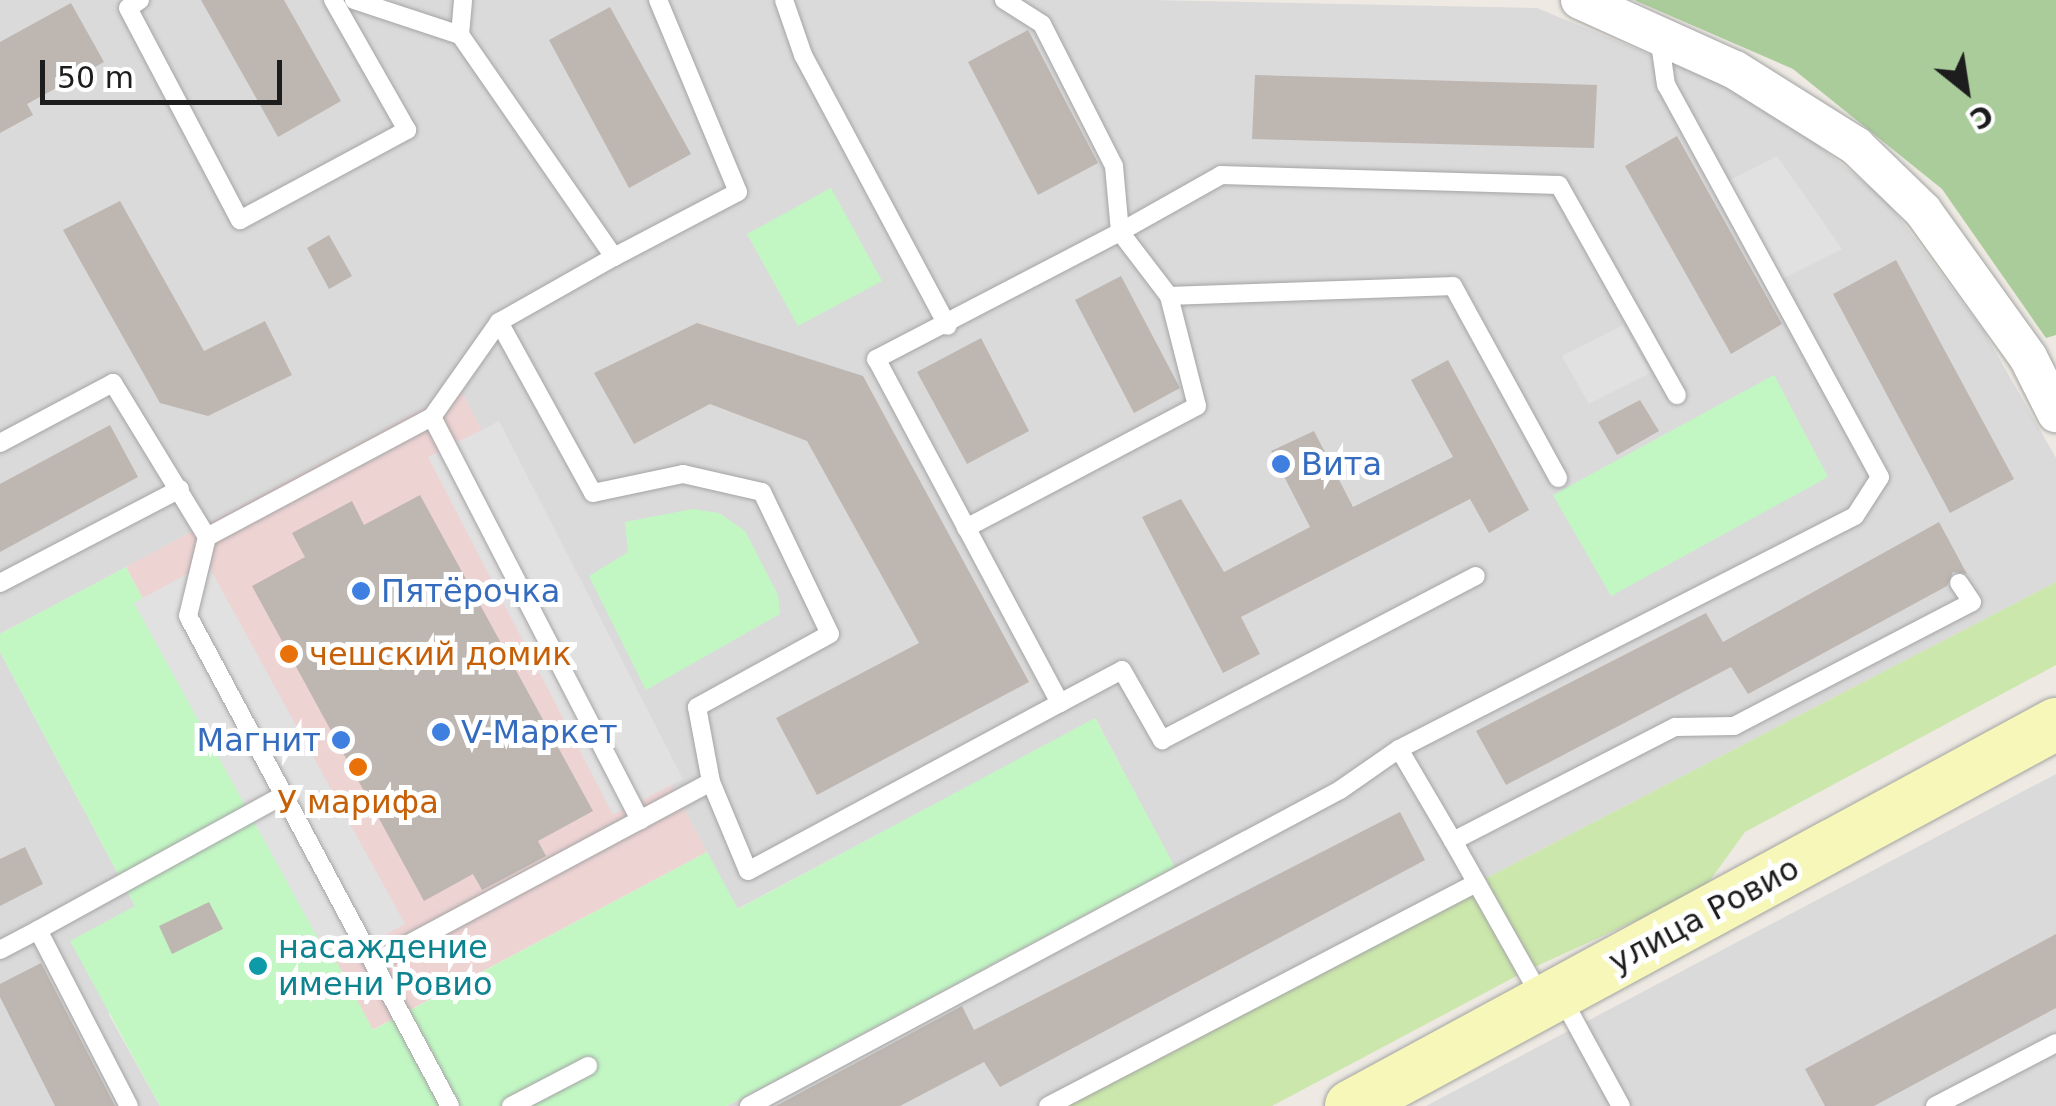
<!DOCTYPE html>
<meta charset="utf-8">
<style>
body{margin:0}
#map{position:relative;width:2056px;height:1106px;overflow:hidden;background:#eeeae3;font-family:"DejaVu Sans",sans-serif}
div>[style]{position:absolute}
.residential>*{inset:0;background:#dbdada}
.commercial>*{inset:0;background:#eed3d3}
.grass>*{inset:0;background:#cbe7ab}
.forest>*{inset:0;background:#aacc9a}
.park>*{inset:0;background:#c2f7c4}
.parking>*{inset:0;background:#e1e1e1}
.building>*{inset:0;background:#beb6b0}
.roads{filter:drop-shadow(0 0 2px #a4a4a4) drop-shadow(0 0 2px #a4a4a4)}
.lane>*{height:18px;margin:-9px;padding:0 9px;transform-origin:9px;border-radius:9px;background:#fff}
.street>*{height:38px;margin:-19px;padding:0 19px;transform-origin:19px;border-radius:19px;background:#fff}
.secondary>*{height:52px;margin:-26px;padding:0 26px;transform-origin:26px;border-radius:26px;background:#f6f7b9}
.dots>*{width:28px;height:28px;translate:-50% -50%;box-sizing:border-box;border:5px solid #fff;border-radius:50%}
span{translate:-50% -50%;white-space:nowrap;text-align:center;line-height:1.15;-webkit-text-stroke:10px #fff;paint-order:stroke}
.shop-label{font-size:32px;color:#366cbe}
.left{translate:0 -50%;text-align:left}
.right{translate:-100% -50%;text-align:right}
.food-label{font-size:32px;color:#c56008}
.street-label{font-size:32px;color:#1d1d1d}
.culture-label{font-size:32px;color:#0d838f}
.north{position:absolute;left:1916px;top:40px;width:100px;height:100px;-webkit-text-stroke:8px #fff;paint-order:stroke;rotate:150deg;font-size:28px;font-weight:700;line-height:40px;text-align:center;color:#1d1d1d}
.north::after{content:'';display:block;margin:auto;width:35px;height:45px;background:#1d1d1d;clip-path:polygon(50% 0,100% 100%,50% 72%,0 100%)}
.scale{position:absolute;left:40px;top:60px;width:242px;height:45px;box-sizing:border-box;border:5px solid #1d1d1d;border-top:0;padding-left:12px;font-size:30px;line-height:35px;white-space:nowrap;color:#1d1d1d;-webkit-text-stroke:8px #fff;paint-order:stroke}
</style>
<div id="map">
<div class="residential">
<i style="clip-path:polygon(0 0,1152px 0,1537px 8px,1765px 102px,1886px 200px,1983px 330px,2056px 458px,2056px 582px,1048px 1106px,727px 1106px,1174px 868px,1096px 719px,737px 909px,460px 390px,0 634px)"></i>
<i style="clip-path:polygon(0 652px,135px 906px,109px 1015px,160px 1106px,0 1106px)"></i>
<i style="clip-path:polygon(2056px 774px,2056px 1106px,1426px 1106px)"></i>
</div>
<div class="commercial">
<i style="clip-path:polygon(460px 389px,707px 852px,372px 1030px,126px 567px)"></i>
</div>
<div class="grass">
<i style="clip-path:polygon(2056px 582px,2056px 665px,1745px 832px,1703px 890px,1526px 971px,1272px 1106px,1048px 1106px)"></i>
</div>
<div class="forest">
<i style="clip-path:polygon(1634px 0,2056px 0,2056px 335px,2046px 338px,1942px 189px,1793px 69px)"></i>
</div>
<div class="park">
<i style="clip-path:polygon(831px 188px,882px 281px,798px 326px,747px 234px)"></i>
<i style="clip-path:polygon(1774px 375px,1828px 477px,1611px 596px,1553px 495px)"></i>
<i style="clip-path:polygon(693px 509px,719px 513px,745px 531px,778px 595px,780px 614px,646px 690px,589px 576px,628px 552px,625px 522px)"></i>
<i style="clip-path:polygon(126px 567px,373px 1030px,707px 852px,738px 909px,1095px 718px,1175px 867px,727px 1106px,160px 1106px,70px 941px,135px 906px,0 652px,0 634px)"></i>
</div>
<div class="parking">
<i style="clip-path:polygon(1777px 156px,1842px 249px,1780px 280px,1728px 181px)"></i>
<i style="clip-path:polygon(1623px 325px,1650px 373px,1589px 404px,1562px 356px)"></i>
<i style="clip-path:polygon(499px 421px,683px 779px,613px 815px,428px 457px)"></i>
<i style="clip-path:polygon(207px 563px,405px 924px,332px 964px,134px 603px)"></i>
</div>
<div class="building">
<i style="clip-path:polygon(201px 0,284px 0,341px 101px,278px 137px)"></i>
<i style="clip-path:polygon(71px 3px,104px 62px,27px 104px,33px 115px,0 133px,0 42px)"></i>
<i style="clip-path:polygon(610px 7px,691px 154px,629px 188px,549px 40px)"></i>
<i style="clip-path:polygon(1028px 30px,1098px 163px,1038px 195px,968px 62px)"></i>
<i style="clip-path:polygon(1255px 75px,1597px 85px,1594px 148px,1252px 139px)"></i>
<i style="clip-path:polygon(1677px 136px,1782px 324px,1731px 354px,1625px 166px)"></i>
<i style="clip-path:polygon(120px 201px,204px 351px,265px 321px,292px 375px,208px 416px,160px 403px,63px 230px)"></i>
<i style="clip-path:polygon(329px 235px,352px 276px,329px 289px,307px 248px)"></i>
<i style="clip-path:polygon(1896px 260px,2014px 479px,1950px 513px,1833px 294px)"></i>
<i style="clip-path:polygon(1121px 276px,1180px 388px,1134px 413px,1075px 300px)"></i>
<i style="clip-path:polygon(697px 323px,863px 376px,1029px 682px,817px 795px,776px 718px,919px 643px,807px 441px,710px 404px,634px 444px,594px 373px)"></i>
<i style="clip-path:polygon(981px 338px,1029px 431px,967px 464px,917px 372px)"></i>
<i style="clip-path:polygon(1448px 360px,1529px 510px,1489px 533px,1470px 499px,1241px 617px,1260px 654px,1223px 673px,1142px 517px,1181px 499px,1224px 572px,1310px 527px,1271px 451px,1314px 431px,1353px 507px,1453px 457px,1411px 380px)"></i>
<i style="clip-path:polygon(1640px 400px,1659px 431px,1617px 455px,1598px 422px)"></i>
<i style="clip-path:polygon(110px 425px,138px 477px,0 552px,0 484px)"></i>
<i style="clip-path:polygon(420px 495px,593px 811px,538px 841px,546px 856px,482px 890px,473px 874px,424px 901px,252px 586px,305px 557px,292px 533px,352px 501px,364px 525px)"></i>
<i style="clip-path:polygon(1939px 522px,1967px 574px,1953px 572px,1947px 586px,1748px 694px,1731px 667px,1506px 785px,1476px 731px,1706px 613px,1723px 642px)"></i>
<i style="clip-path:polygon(1400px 812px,1425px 860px,1000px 1087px,984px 1062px,900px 1106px,776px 1106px,962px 1006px,974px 1030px)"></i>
<i style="clip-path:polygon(25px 847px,43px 884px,0 906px,0 859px)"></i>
<i style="clip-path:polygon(209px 902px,223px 929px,172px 954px,159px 926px)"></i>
<i style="clip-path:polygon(2056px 934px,2056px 1008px,1874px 1106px,1825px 1106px,1805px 1069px)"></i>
<i style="clip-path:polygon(41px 963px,115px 1106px,55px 1106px,0 997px,0 984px)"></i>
</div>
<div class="roads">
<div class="lane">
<i style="left:140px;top:0;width:14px;rotate:146deg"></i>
<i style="left:128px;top:8px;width:240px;rotate:62.2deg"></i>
<i style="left:240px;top:220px;width:190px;rotate:-28.3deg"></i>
<i style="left:407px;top:130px;width:150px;rotate:-119.6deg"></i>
<i style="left:354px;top:0;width:112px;rotate:18.3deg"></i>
<i style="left:784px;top:0;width:58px;rotate:70.9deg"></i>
<i style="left:803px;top:55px;width:307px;rotate:61.9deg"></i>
<i style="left:614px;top:257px;width:140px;rotate:-27.7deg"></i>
<i style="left:738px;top:192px;width:208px;rotate:-112.6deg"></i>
<i style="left:1169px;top:296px;width:284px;rotate:-2deg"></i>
<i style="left:1453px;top:286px;width:219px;rotate:61.3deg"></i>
<i style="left:499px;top:322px;width:195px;rotate:61.2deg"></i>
<i style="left:593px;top:493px;width:92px;rotate:-11.9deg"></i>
<i style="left:683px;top:474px;width:81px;rotate:12.8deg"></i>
<i style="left:762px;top:492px;width:157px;rotate:64.4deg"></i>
<i style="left:830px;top:634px;width:152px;rotate:151.2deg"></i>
<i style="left:697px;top:707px;width:76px;rotate:79.4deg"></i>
<i style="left:711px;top:782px;width:96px;rotate:67.4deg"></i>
<i style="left:748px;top:871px;width:354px;rotate:-28.3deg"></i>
<i style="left:1060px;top:703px;width:390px;rotate:-118.1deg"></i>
<i style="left:876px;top:359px;width:275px;rotate:-27.5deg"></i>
<i style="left:1120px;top:232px;width:66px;rotate:-95.2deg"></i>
<i style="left:1114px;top:166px;width:159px;rotate:-116.9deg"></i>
<i style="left:1042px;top:24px;width:45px;rotate:-147.7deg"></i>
<i style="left:432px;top:417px;width:454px;rotate:62.7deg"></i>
<i style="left:0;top:443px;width:128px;rotate:-28deg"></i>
<i style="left:113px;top:383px;width:180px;rotate:58.6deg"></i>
<i style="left:207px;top:537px;width:81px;rotate:103.5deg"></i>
<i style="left:188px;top:616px;width:556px;rotate:61.87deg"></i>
<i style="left:966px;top:528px;width:261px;rotate:-27.8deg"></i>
<i style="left:1197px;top:406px;width:114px;rotate:-104.3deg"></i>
<i style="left:1169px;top:296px;width:81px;rotate:-127.4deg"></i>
<i style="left:1120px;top:232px;width:116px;rotate:-29.4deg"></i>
<i style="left:1221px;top:175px;width:338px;rotate:1.7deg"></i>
<i style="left:1559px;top:185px;width:241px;rotate:60.7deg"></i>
<i style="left:207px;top:537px;width:255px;rotate:-28.1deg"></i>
<i style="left:432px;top:417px;width:116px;rotate:-54.8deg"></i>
<i style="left:499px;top:322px;width:132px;rotate:-29.5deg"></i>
<i style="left:614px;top:257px;width:270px;rotate:-124.7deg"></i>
<i style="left:460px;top:35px;width:35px;rotate:-85deg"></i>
<i style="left:0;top:583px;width:203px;rotate:-27.6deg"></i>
<i style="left:1060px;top:703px;width:70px;rotate:-28deg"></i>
<i style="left:1122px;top:670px;width:81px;rotate:60.3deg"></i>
<i style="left:1162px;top:740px;width:354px;rotate:-27.6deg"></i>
<i style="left:1399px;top:749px;width:107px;rotate:59.6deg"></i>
<i style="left:38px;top:930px;width:281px;rotate:-28.8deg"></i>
<i style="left:0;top:950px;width:43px;rotate:-27.8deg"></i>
<i style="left:38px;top:930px;width:198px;rotate:62.7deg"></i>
<i style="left:375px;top:962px;width:381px;rotate:-28.2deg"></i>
<i style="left:1541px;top:997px;width:179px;rotate:-119.4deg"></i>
<i style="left:1453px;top:841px;width:250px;rotate:-27.2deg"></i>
<i style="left:1675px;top:727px;width:59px;rotate:-1deg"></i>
<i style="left:1734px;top:726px;width:268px;rotate:-27.5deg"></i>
<i style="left:1972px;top:602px;width:23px;rotate:-124deg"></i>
<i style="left:1562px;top:998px;width:123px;rotate:61.4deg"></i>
<i style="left:511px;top:1106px;width:87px;rotate:-27.5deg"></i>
<i style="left:749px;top:1106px;width:670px;rotate:-28.13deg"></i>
<i style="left:1340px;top:790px;width:72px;rotate:-34.8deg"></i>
<i style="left:1399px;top:749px;width:512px;rotate:-27.07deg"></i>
<i style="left:1855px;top:516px;width:46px;rotate:-57.3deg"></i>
<i style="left:1880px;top:477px;width:447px;rotate:-118.6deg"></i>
<i style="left:1666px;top:85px;width:49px;rotate:-98.1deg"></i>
<i style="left:1048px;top:1106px;width:483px;rotate:-27.5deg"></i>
<i style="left:1935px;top:1106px;width:136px;rotate:-27.5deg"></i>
</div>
<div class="street">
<i style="left:1580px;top:0;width:170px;rotate:24.3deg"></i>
<i style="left:1735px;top:70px;width:143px;rotate:32.1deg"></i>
<i style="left:1856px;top:146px;width:93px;rotate:44.1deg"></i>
<i style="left:1923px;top:211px;width:180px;rotate:54.3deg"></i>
<i style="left:2028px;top:357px;width:63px;rotate:63.4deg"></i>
</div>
<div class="secondary">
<i style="left:1351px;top:1106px;width:802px;rotate:-28.45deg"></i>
</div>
</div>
<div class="dots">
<i style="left:1281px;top:464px;background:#3f7fe0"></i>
<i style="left:361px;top:591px;background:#3f7fe0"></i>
<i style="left:289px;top:654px;background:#e8710a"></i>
<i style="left:441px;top:732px;background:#3f7fe0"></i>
<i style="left:341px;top:740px;background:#3f7fe0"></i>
<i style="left:358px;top:767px;background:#e8710a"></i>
<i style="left:258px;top:966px;background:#0f9aa8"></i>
</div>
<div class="shop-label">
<span class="left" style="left:1301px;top:464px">Вита</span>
<span class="left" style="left:381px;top:591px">Пятёрочка</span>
<span class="left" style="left:461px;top:732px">V-Маркет</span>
<span class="right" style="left:321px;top:740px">Магнит</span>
</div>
<div class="food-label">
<span class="left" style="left:309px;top:654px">чешский домик</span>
<span style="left:358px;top:802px">У марифа</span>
</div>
<div class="street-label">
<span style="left:1704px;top:915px;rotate:-28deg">улица Ровио</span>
</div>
<div class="culture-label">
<span class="left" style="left:278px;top:966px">насаждение<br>имени Ровио</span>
</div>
<div class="north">С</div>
<div class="scale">50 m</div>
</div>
